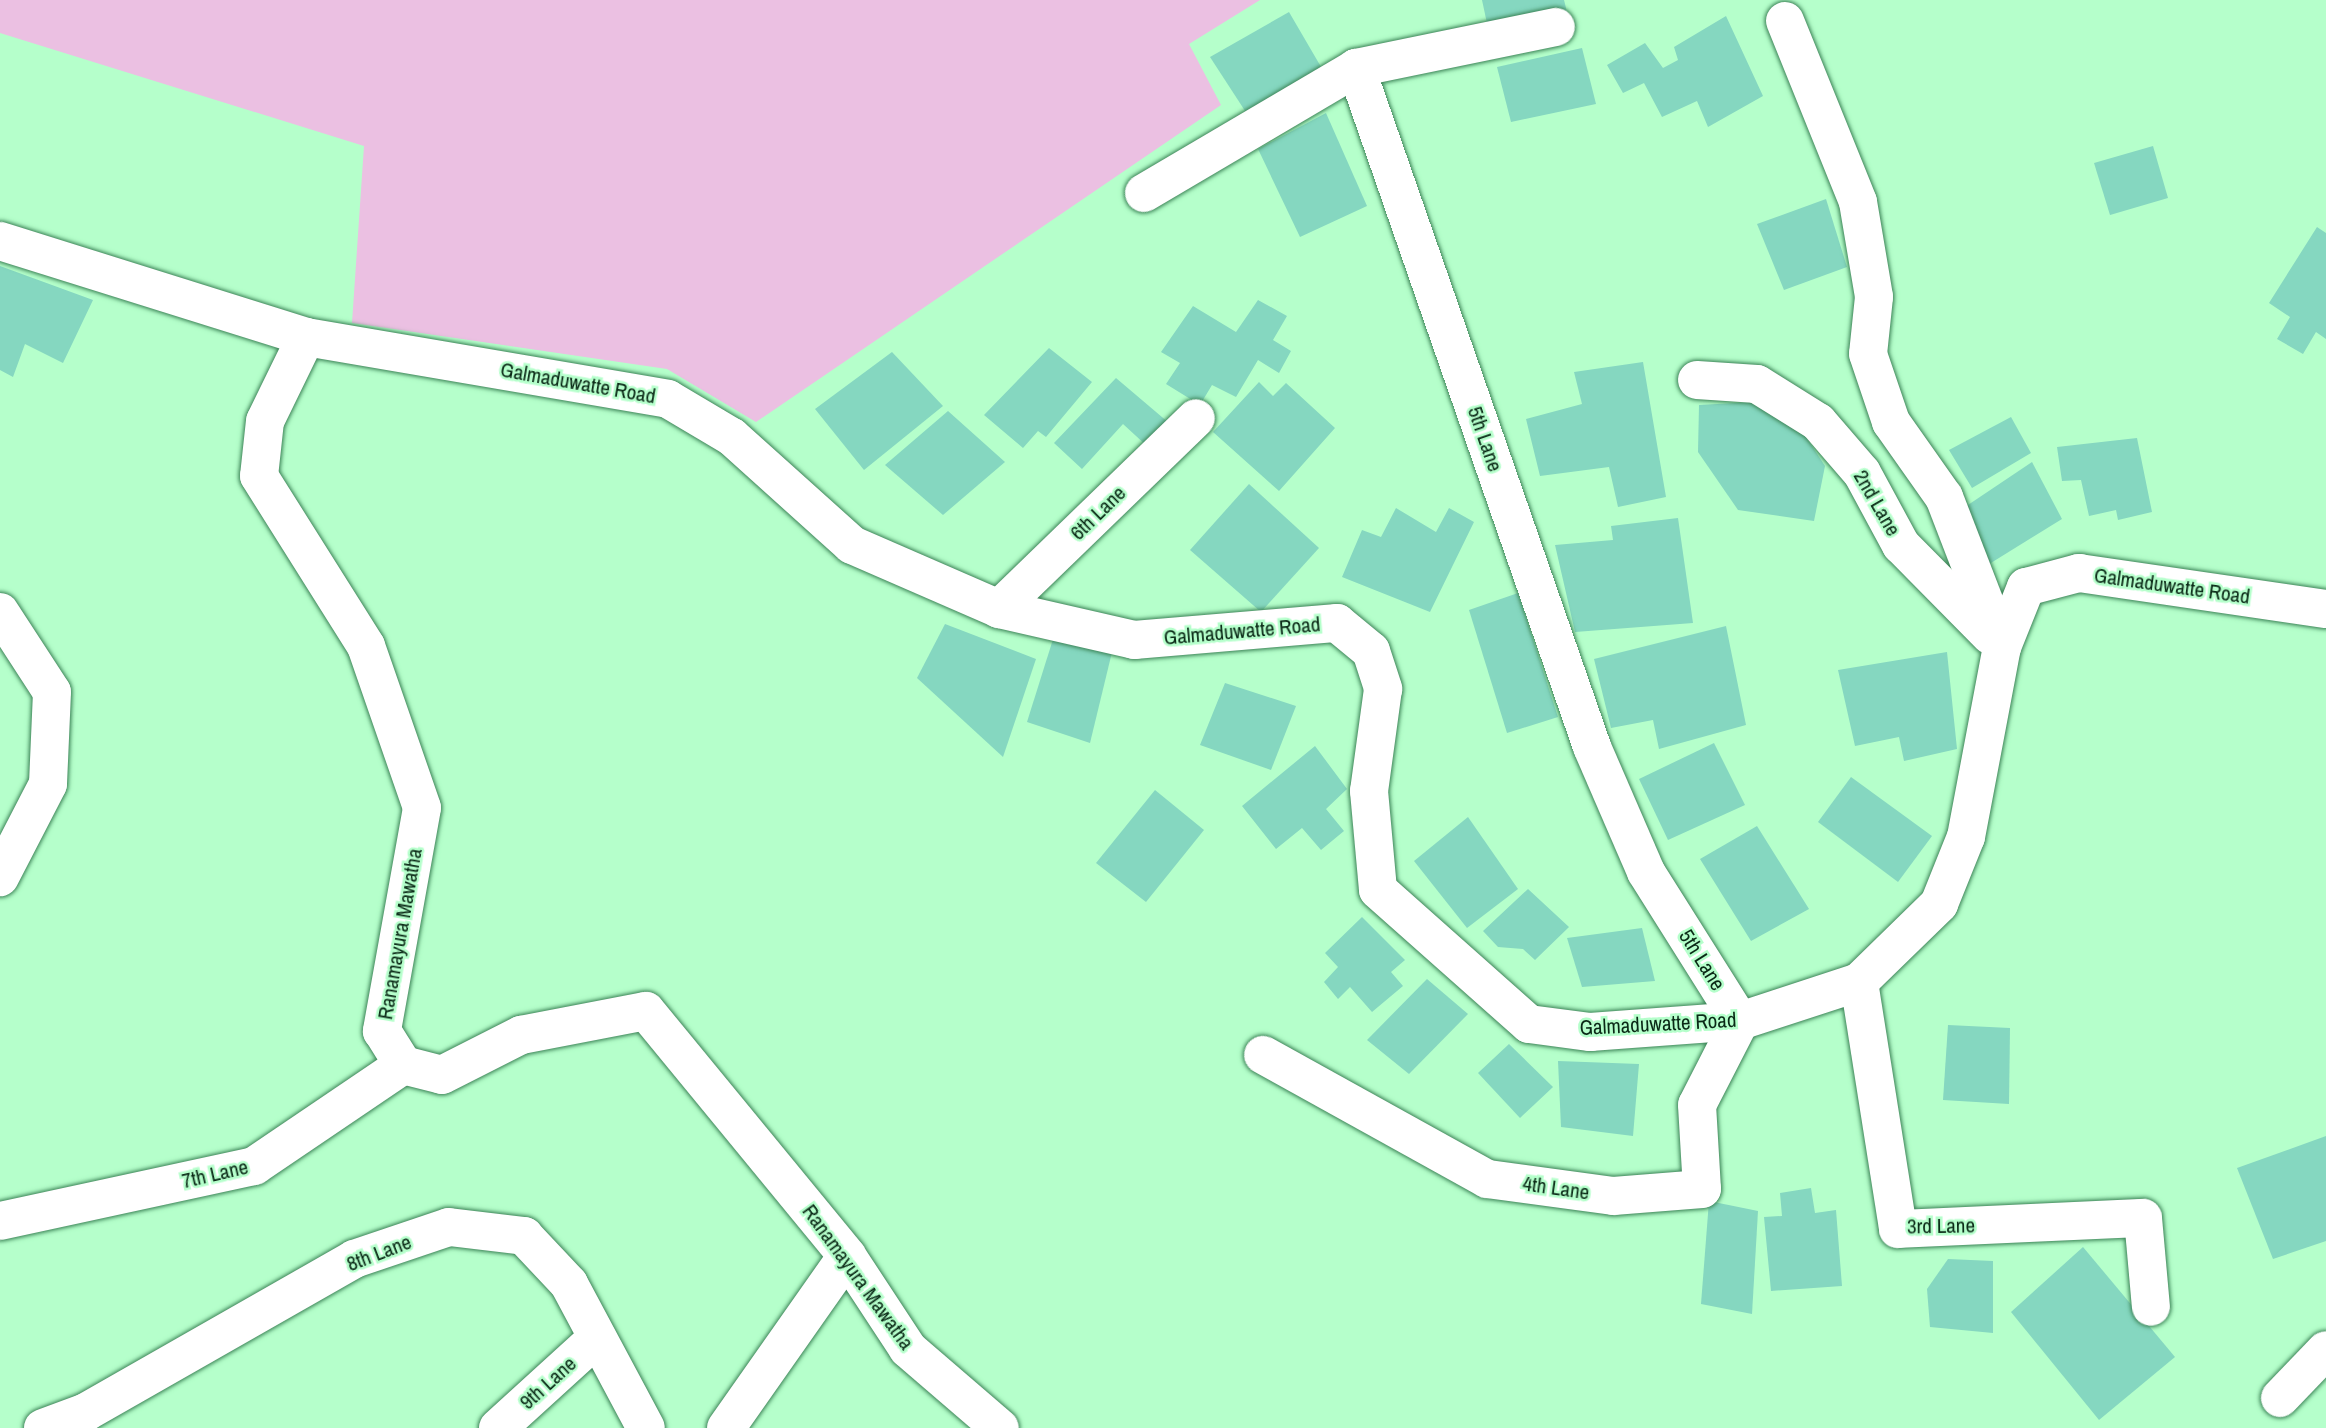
<!DOCTYPE html>
<style>
body{margin:0}
#map{position:relative;width:2326px;height:1428px;overflow:hidden;background:#b5ffcb;font-family:"Archivo Narrow",sans-serif}
div>[style]{position:absolute}
.green>*{inset:0;background:#ebc0e2}
.building>*{inset:0;background:#85d7c0}
.roads{filter:drop-shadow(0 0 2px #3c8457) drop-shadow(0 0 2px #3c8457)}
.minor>*{height:38px;margin:-19px;padding:0 19px;transform-origin:19px;border-radius:19px;background:#fff}
span{translate:-50% -50%;white-space:nowrap;text-align:center;line-height:1.15;-webkit-text-stroke:5px #b5ffcb;paint-order:stroke}
.street-label{font-size:21px;color:#0a2916}
</style>
<div id="map">
<div class="green">
<i style="clip-path:polygon(0 0,1260px 0,1189px 44px,1221px 105px,756px 422px,667px 369px,352px 323px,364px 146px,0 33px)"></i>
</div>
<div class="building">
<i style="clip-path:polygon(1482px 0,1564px 0,1567px 12px,1488px 28px)"></i>
<i style="clip-path:polygon(1289px 12px,1324px 72px,1249px 117px,1210px 57px)"></i>
<i style="clip-path:polygon(1726px 16px,1763px 96px,1708px 127px,1697px 101px,1662px 117px,1644px 83px,1623px 93px,1607px 65px,1645px 43px,1663px 68px,1678px 60px,1674px 47px)"></i>
<i style="clip-path:polygon(1582px 48px,1596px 104px,1511px 122px,1497px 67px)"></i>
<i style="clip-path:polygon(1326px 113px,1367px 206px,1300px 237px,1258px 149px)"></i>
<i style="clip-path:polygon(2153px 146px,2168px 198px,2110px 215px,2094px 163px)"></i>
<i style="clip-path:polygon(1826px 199px,1847px 267px,1784px 290px,1757px 224px)"></i>
<i style="clip-path:polygon(2317px 227px,2326px 233px,2326px 339px,2316px 332px,2303px 354px,2277px 339px,2290px 317px,2269px 303px)"></i>
<i style="clip-path:polygon(0 266px,93px 300px,63px 363px,25px 344px,13px 377px,0 370px)"></i>
<i style="clip-path:polygon(1258px 300px,1287px 316px,1273px 340px,1291px 351px,1279px 373px,1258px 360px,1236px 397px,1212px 385px,1200px 405px,1166px 384px,1180px 363px,1161px 352px,1193px 306px,1236px 332px)"></i>
<i style="clip-path:polygon(1049px 348px,1092px 382px,1046px 437px,1038px 431px,1023px 448px,984px 415px)"></i>
<i style="clip-path:polygon(892px 352px,943px 406px,864px 470px,815px 409px)"></i>
<i style="clip-path:polygon(1643px 362px,1666px 497px,1618px 507px,1609px 467px,1540px 476px,1526px 419px,1582px 404px,1574px 372px)"></i>
<i style="clip-path:polygon(1116px 378px,1169px 423px,1148px 447px,1123px 424px,1082px 469px,1054px 443px)"></i>
<i style="clip-path:polygon(1259px 382px,1273px 396px,1286px 383px,1335px 428px,1279px 491px,1213px 432px)"></i>
<i style="clip-path:polygon(1753px 402px,1804px 434px,1825px 466px,1814px 521px,1738px 510px,1698px 452px,1699px 405px)"></i>
<i style="clip-path:polygon(948px 411px,1005px 462px,943px 515px,885px 465px)"></i>
<i style="clip-path:polygon(2011px 417px,2031px 453px,1972px 488px,1949px 450px)"></i>
<i style="clip-path:polygon(2137px 438px,2152px 512px,2118px 520px,2116px 510px,2089px 516px,2081px 480px,2062px 481px,2057px 447px)"></i>
<i style="clip-path:polygon(2032px 462px,2062px 519px,1986px 566px,1959px 511px)"></i>
<i style="clip-path:polygon(1249px 484px,1319px 548px,1261px 612px,1190px 550px)"></i>
<i style="clip-path:polygon(1396px 508px,1436px 532px,1449px 508px,1474px 522px,1430px 612px,1342px 577px,1362px 530px,1381px 537px)"></i>
<i style="clip-path:polygon(1678px 518px,1693px 623px,1575px 632px,1555px 545px,1613px 540px,1611px 526px)"></i>
<i style="clip-path:polygon(1518px 593px,1558px 717px,1507px 733px,1469px 610px)"></i>
<i style="clip-path:polygon(945px 624px,1036px 659px,1003px 757px,917px 678px)"></i>
<i style="clip-path:polygon(1726px 626px,1746px 725px,1659px 749px,1653px 720px,1611px 728px,1594px 659px)"></i>
<i style="clip-path:polygon(1054px 636px,1113px 648px,1090px 743px,1027px 722px)"></i>
<i style="clip-path:polygon(1947px 652px,1957px 749px,1904px 761px,1899px 737px,1855px 746px,1838px 670px)"></i>
<i style="clip-path:polygon(1225px 683px,1296px 706px,1271px 770px,1200px 745px)"></i>
<i style="clip-path:polygon(1714px 743px,1745px 805px,1668px 840px,1639px 779px)"></i>
<i style="clip-path:polygon(1315px 746px,1347px 789px,1326px 809px,1344px 831px,1321px 850px,1302px 828px,1276px 849px,1242px 806px)"></i>
<i style="clip-path:polygon(1851px 777px,1932px 836px,1898px 882px,1818px 822px)"></i>
<i style="clip-path:polygon(1155px 790px,1204px 830px,1146px 902px,1096px 863px)"></i>
<i style="clip-path:polygon(1468px 817px,1518px 889px,1467px 928px,1414px 861px)"></i>
<i style="clip-path:polygon(1757px 826px,1809px 909px,1751px 941px,1700px 859px)"></i>
<i style="clip-path:polygon(1528px 889px,1569px 927px,1535px 960px,1523px 949px,1498px 947px,1483px 931px)"></i>
<i style="clip-path:polygon(1362px 917px,1405px 960px,1391px 972px,1403px 986px,1372px 1012px,1350px 987px,1338px 999px,1324px 982px,1338px 967px,1325px 953px)"></i>
<i style="clip-path:polygon(1642px 928px,1655px 981px,1582px 987px,1567px 938px)"></i>
<i style="clip-path:polygon(1427px 979px,1468px 1014px,1409px 1074px,1367px 1040px)"></i>
<i style="clip-path:polygon(1948px 1025px,2010px 1028px,2009px 1104px,1943px 1100px)"></i>
<i style="clip-path:polygon(1509px 1044px,1553px 1087px,1520px 1118px,1478px 1073px)"></i>
<i style="clip-path:polygon(1558px 1061px,1639px 1064px,1633px 1136px,1561px 1127px)"></i>
<i style="clip-path:polygon(2326px 1136px,2326px 1241px,2273px 1259px,2237px 1168px)"></i>
<i style="clip-path:polygon(1811px 1188px,1815px 1213px,1836px 1210px,1842px 1286px,1771px 1291px,1764px 1217px,1782px 1216px,1780px 1193px)"></i>
<i style="clip-path:polygon(1709px 1201px,1758px 1211px,1752px 1314px,1701px 1304px)"></i>
<i style="clip-path:polygon(2083px 1247px,2175px 1357px,2099px 1420px,2011px 1312px)"></i>
<i style="clip-path:polygon(1948px 1259px,1993px 1261px,1993px 1333px,1930px 1327px,1927px 1289px)"></i>
</div>
<div class="roads">
<div class="minor">
<i style="left:1785px;top:21px;width:195px;rotate:68deg"></i>
<i style="left:1858px;top:202px;width:96px;rotate:80.4deg"></i>
<i style="left:1874px;top:297px;width:57px;rotate:96deg"></i>
<i style="left:1868px;top:354px;width:72px;rotate:71.3deg"></i>
<i style="left:1891px;top:422px;width:92px;rotate:54.8deg"></i>
<i style="left:1944px;top:497px;width:161px;rotate:68.9deg"></i>
<i style="left:1356px;top:68px;width:204px;rotate:-11.6deg"></i>
<i style="left:1144px;top:193px;width:246px;rotate:-30.5deg"></i>
<i style="left:1356px;top:68px;width:719px;rotate:70.83deg"></i>
<i style="left:1592px;top:747px;width:136px;rotate:66.6deg"></i>
<i style="left:1646px;top:872px;width:176px;rotate:57.8deg"></i>
<i style="left:1740px;top:1021px;width:94px;rotate:117.1deg"></i>
<i style="left:1697px;top:1105px;width:84px;rotate:86.6deg"></i>
<i style="left:1702px;top:1189px;width:89px;rotate:175.5deg"></i>
<i style="left:1613px;top:1196px;width:127px;rotate:-172.3deg"></i>
<i style="left:1487px;top:1179px;width:256px;rotate:-151deg"></i>
<i style="left:0;top:241px;width:321px;rotate:17.4deg"></i>
<i style="left:306px;top:337px;width:367px;rotate:9.7deg"></i>
<i style="left:668px;top:399px;width:74px;rotate:30.7deg"></i>
<i style="left:732px;top:437px;width:161px;rotate:42deg"></i>
<i style="left:852px;top:545px;width:160px;rotate:23.5deg"></i>
<i style="left:999px;top:609px;width:139px;rotate:12.9deg"></i>
<i style="left:1134px;top:640px;width:204px;rotate:-4.8deg"></i>
<i style="left:1337px;top:623px;width:44px;rotate:39.5deg"></i>
<i style="left:1371px;top:651px;width:40px;rotate:72deg"></i>
<i style="left:1383px;top:689px;width:103px;rotate:97.8deg"></i>
<i style="left:1369px;top:791px;width:99px;rotate:84.8deg"></i>
<i style="left:1378px;top:890px;width:202px;rotate:41.6deg"></i>
<i style="left:1529px;top:1024px;width:62px;rotate:7.5deg"></i>
<i style="left:1590px;top:1032px;width:150px;rotate:-4.2deg"></i>
<i style="left:1740px;top:1021px;width:125px;rotate:-18.1deg"></i>
<i style="left:1859px;top:982px;width:112px;rotate:-44.3deg"></i>
<i style="left:1939px;top:904px;width:72px;rotate:-68.1deg"></i>
<i style="left:1966px;top:837px;width:193px;rotate:-79.3deg"></i>
<i style="left:2002px;top:647px;width:65px;rotate:-68.2deg"></i>
<i style="left:2026px;top:587px;width:55px;rotate:-14.8deg"></i>
<i style="left:2079px;top:573px;width:250px;rotate:8.3deg"></i>
<i style="left:306px;top:337px;width:93px;rotate:116deg"></i>
<i style="left:265px;top:421px;width:55px;rotate:96.2deg"></i>
<i style="left:259px;top:476px;width:201px;rotate:57.8deg"></i>
<i style="left:366px;top:646px;width:171px;rotate:70.9deg"></i>
<i style="left:422px;top:808px;width:227px;rotate:100.2deg"></i>
<i style="left:382px;top:1031px;width:40px;rotate:58deg"></i>
<i style="left:403px;top:1065px;width:40px;rotate:14.4deg"></i>
<i style="left:442px;top:1075px;width:89px;rotate:-26.9deg"></i>
<i style="left:521px;top:1035px;width:127px;rotate:-10.9deg"></i>
<i style="left:646px;top:1011px;width:317px;rotate:50.6deg"></i>
<i style="left:847px;top:1256px;width:111px;rotate:56.7deg"></i>
<i style="left:908px;top:1349px;width:121px;rotate:40.7deg"></i>
<i style="left:1697px;top:380px;width:60px;rotate:3.8deg"></i>
<i style="left:1757px;top:384px;width:72px;rotate:31.9deg"></i>
<i style="left:1818px;top:422px;width:67px;rotate:49.2deg"></i>
<i style="left:1862px;top:473px;width:82px;rotate:61.6deg"></i>
<i style="left:1901px;top:545px;width:127px;rotate:45.3deg"></i>
<i style="left:999px;top:609px;width:274px;rotate:-44.1deg"></i>
<i style="left:0;top:612px;width:95px;rotate:57deg"></i>
<i style="left:52px;top:692px;width:92px;rotate:92.5deg"></i>
<i style="left:48px;top:784px;width:105px;rotate:117.3deg"></i>
<i style="left:1859px;top:982px;width:250px;rotate:81deg"></i>
<i style="left:1898px;top:1229px;width:245px;rotate:-2.6deg"></i>
<i style="left:2143px;top:1218px;width:89px;rotate:84.9deg"></i>
<i style="left:0;top:1221px;width:260px;rotate:-12.2deg"></i>
<i style="left:254px;top:1166px;width:180px;rotate:-34.1deg"></i>
<i style="left:2280px;top:1398px;width:66px;rotate:-46.2deg"></i>
<i style="left:43px;top:1428px;width:46px;rotate:-20.4deg"></i>
<i style="left:86px;top:1412px;width:309px;rotate:-29.7deg"></i>
<i style="left:354px;top:1259px;width:100px;rotate:-18.6deg"></i>
<i style="left:449px;top:1227px;width:76px;rotate:6.8deg"></i>
<i style="left:524px;top:1236px;width:66px;rotate:46.8deg"></i>
<i style="left:569px;top:1284px;width:163px;rotate:61.9deg"></i>
<i style="left:498px;top:1428px;width:134px;rotate:-42.3deg"></i>
<i style="left:726px;top:1428px;width:210px;rotate:-54.9deg"></i>
</div>
</div>
<div class="street-label">
<span style="left:578px;top:383px;rotate:10deg">Galmaduwatte Road</span>
<span style="left:1485px;top:439px;rotate:71deg">5th Lane</span>
<span style="left:1877px;top:503px;rotate:60deg">2nd Lane</span>
<span style="left:1098px;top:513px;rotate:-44deg">6th Lane</span>
<span style="left:2172px;top:586px;rotate:8deg">Galmaduwatte Road</span>
<span style="left:1242px;top:631px;rotate:-5deg">Galmaduwatte Road</span>
<span style="left:400px;top:934px;rotate:-80deg">Ranamayura Mawatha</span>
<span style="left:1702px;top:960px;rotate:58deg">5th Lane</span>
<span style="left:1658px;top:1024px;rotate:-3deg">Galmaduwatte Road</span>
<span style="left:215px;top:1174px;rotate:-13deg">7th Lane</span>
<span style="left:1556px;top:1188px;rotate:8deg">4th Lane</span>
<span style="left:1941px;top:1226px;rotate:-1deg">3rd Lane</span>
<span style="left:379px;top:1253px;rotate:-21deg">8th Lane</span>
<span style="left:858px;top:1277px;rotate:54deg">Ranamayura Mawatha</span>
<span style="left:548px;top:1383px;rotate:-42deg">9th Lane</span>
</div>
</div>
